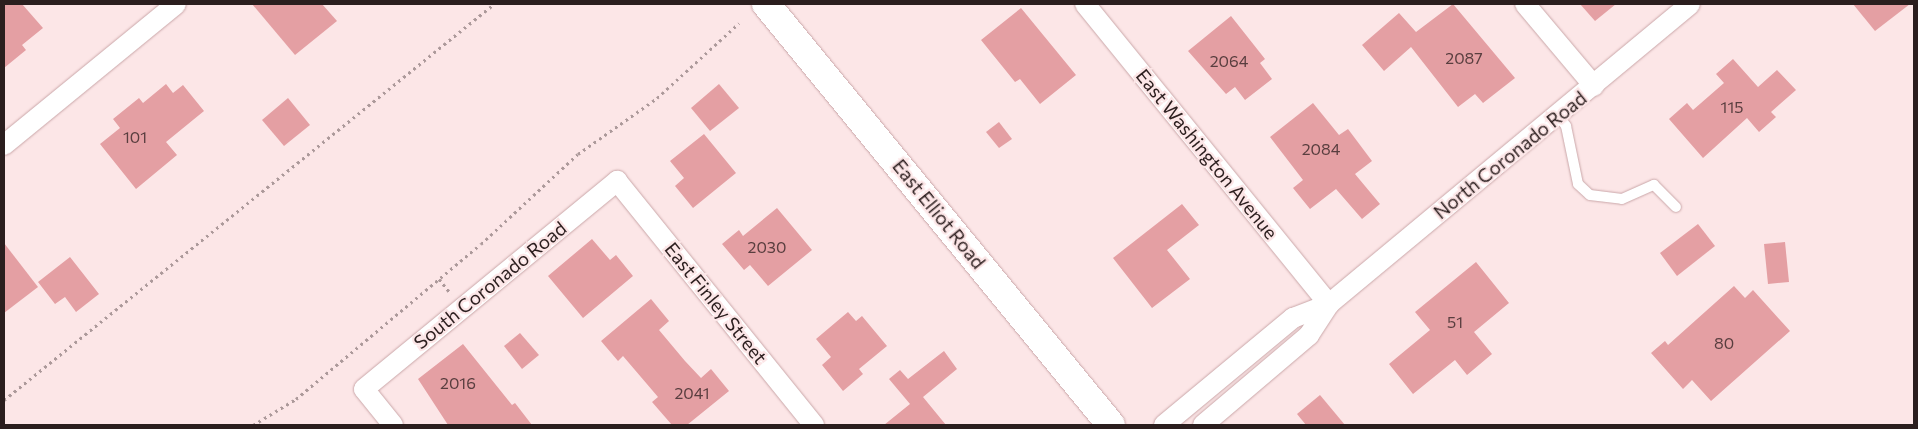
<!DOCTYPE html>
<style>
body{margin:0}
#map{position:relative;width:1918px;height:429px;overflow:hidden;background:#fce6e7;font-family:Commissioner,sans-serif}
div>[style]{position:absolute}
.building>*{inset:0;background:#e49fa3}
.path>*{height:3px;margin-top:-1.5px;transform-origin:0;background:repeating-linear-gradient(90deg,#ac999a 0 2.5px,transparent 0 6.5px)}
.roads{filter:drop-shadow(0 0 1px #caa7a9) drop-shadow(0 0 1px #caa7a9)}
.lane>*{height:10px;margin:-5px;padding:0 5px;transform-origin:5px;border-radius:5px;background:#fff}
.street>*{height:20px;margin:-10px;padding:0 10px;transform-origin:10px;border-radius:10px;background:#fff}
.secondary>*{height:28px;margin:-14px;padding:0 14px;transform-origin:14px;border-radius:14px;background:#fff}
span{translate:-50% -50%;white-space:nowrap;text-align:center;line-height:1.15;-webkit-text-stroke:4.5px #fce6e7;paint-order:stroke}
.number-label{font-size:16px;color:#593e3f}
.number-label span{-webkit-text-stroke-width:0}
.street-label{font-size:19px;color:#2b1e1e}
.frame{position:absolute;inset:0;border:5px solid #2b1e1e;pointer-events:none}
</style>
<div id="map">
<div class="building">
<i style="clip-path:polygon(4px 4px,22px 4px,43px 28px,22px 45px,26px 50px,4px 68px)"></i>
<i style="clip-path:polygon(252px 4px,322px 4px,337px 21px,295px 55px)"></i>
<i style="clip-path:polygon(1453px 4px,1515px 78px,1483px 103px,1475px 94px,1458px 107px,1411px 47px,1384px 71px,1362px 45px,1399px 13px,1416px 32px)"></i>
<i style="clip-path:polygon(1580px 4px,1616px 4px,1595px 21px)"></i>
<i style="clip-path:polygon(1853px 4px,1910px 4px,1875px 31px)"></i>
<i style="clip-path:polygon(1021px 8px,1076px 75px,1040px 104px,1020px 79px,1015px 82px,981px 40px)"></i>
<i style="clip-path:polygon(1231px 16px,1265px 59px,1260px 63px,1272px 79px,1245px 100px,1235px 87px,1226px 94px,1188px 51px)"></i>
<i style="clip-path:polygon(1733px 59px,1758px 87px,1777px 70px,1796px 90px,1771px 112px,1776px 117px,1759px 132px,1747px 118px,1703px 158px,1669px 119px,1687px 103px,1693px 110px,1724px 83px,1716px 74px)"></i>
<i style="clip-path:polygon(166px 84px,173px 93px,183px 85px,204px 111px,166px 142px,177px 155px,136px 189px,100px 144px,120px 128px,113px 119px,139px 98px,143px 103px)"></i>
<i style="clip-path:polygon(719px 84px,739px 108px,710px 131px,691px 108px)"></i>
<i style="clip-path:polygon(288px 98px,310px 125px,284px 146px,262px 120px)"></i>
<i style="clip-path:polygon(1313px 103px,1339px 135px,1348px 129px,1372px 161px,1355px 174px,1380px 204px,1362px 219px,1336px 189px,1310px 209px,1293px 188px,1303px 180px,1270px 137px)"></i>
<i style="clip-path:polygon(999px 122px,1012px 139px,999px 148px,986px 132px)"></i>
<i style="clip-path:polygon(704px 134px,736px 173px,693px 208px,675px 186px,684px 178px,670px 161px)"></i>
<i style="clip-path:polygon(1182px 204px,1199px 225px,1167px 250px,1190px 279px,1152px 308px,1113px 258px)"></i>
<i style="clip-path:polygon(777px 208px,812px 250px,768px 286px,750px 265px,744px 270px,722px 244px,739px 230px,743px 236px)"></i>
<i style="clip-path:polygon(1698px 224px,1715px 246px,1677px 276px,1660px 253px)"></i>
<i style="clip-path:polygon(592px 239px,610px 260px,616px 255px,633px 276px,583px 318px,548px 276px)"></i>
<i style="clip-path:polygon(1785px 242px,1789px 282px,1768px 284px,1764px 244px)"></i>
<i style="clip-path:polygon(4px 243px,38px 287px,4px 313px)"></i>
<i style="clip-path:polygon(70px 257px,99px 294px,76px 312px,65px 297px,55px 304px,38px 282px)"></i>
<i style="clip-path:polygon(1476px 262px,1509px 303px,1474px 332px,1492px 354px,1467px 375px,1455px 360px,1413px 394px,1389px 364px,1430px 330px,1415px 312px)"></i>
<i style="clip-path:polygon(1734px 286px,1745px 298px,1753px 290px,1790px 331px,1711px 401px,1692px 380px,1683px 389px,1651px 353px,1665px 341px,1668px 345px)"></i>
<i style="clip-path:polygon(651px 299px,669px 321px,659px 330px,685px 361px,701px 378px,711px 369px,729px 391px,687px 425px,672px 425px,652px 402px,658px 397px,623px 356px,618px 361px,601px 341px)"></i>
<i style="clip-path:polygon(848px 312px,856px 321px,862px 316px,887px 346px,859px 369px,863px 374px,843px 391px,822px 365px,831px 357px,816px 339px)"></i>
<i style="clip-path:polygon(520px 333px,539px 355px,522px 369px,504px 346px)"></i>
<i style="clip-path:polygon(463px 344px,512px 405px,515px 403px,532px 425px,448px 425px,418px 379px)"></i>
<i style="clip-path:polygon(944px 351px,957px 369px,923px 397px,946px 425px,884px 425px,910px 404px,889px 379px,900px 370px,908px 379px)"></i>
<i style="clip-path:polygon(1320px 395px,1345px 425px,1306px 425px,1297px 414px)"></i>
</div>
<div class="path">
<i style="left:439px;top:279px;width:19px;rotate:51deg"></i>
<i style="left:4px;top:400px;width:630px;rotate:-38.94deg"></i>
<i style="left:253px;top:425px;width:50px;rotate:-31.2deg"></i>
<i style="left:296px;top:399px;width:241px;rotate:-40deg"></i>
<i style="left:481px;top:244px;width:132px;rotate:-42.9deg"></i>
<i style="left:578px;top:154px;width:97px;rotate:-35.3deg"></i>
<i style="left:657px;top:98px;width:111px;rotate:-42.4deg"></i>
</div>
<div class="roads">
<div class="lane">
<i style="left:1558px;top:115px;width:14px;rotate:54deg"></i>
<i style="left:1566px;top:126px;width:59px;rotate:78.3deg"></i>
<i style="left:1578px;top:184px;width:16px;rotate:43deg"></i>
<i style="left:1590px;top:195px;width:32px;rotate:7deg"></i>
<i style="left:1622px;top:199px;width:35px;rotate:-24deg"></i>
<i style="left:1654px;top:185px;width:31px;rotate:45deg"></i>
</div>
<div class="street">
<i style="left:1085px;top:4px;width:387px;rotate:50.9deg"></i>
<i style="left:1525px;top:4px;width:107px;rotate:49.9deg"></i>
<i style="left:4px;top:145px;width:222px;rotate:-39.3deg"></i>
<i style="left:393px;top:425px;width:46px;rotate:-128.9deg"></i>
<i style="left:364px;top:389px;width:328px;rotate:-39.4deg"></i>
<i style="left:617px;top:181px;width:314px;rotate:51.1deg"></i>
<i style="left:1164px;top:425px;width:168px;rotate:-39.7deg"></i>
<i style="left:1293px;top:318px;width:39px;rotate:-21deg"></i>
<i style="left:1329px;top:304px;width:469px;rotate:-39.7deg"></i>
<i style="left:1203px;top:425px;width:139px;rotate:-40.3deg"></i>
<i style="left:1309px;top:335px;width:37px;rotate:-57deg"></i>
</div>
<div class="secondary">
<i style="left:766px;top:4px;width:544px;rotate:50.67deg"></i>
</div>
</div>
<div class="number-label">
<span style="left:1464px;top:58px">2087</span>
<span style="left:1229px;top:61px">2064</span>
<span style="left:1732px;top:107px">115</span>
<span style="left:135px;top:137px">101</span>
<span style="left:1321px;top:149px">2084</span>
<span style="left:767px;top:247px">2030</span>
<span style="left:1455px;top:322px">51</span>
<span style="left:1724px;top:343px">80</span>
<span style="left:458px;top:383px">2016</span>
<span style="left:692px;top:393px">2041</span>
</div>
<div class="street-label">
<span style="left:1207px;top:154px;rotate:51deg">East Washington Avenue</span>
<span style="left:1510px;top:155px;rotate:-39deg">North Coronado Road</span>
<span style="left:939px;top:214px;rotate:51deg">East Elliot Road</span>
<span style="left:490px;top:285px;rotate:-39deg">South Coronado Road</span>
<span style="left:716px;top:303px;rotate:51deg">East Finley Street</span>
</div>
<div class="frame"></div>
</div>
